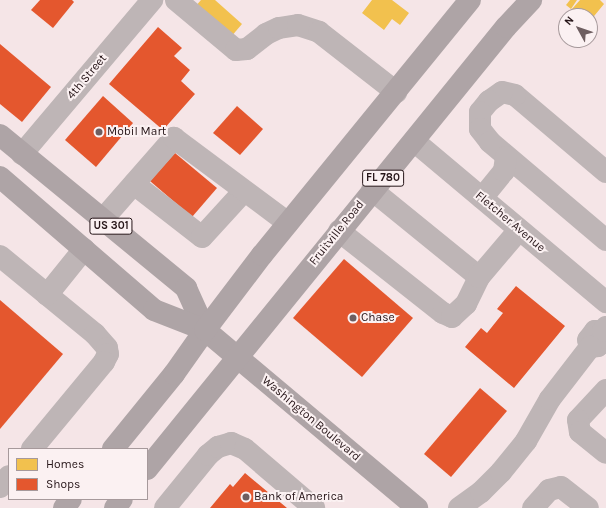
<!DOCTYPE html>
<style>
body{margin:0}
#map{position:relative;width:606px;height:508px;overflow:hidden;background:#f5e5e7;font-family:Karla,sans-serif}
div>[style]{position:absolute}
.homes>*{inset:0;background:#f2c14e}
.shops>*{inset:0;background:#e4572e}
.minor>*{height:22px;margin:-11px;padding:0 11px;transform-origin:11px;border-radius:11px;background:#beb5b6}
.major>*{height:22px;margin:-11px;padding:0 11px;transform-origin:11px;border-radius:11px;background:#aea4a6}
.dots>*{width:11px;height:11px;translate:-50% -50%;box-sizing:border-box;border:2px solid #fbf1f2;border-radius:50%}
span{translate:-50% -50%;white-space:nowrap;text-align:center;line-height:1.15;-webkit-text-stroke:4px #fbf1f2;paint-order:stroke}
.shield-label span{padding:1px 3px;background:#fbf1f2;border:1px solid;border-radius:3px;-webkit-text-stroke-width:0}
.shield-label{font-size:11px;color:#261518;font-weight:700}
.street-label{font-size:12px;color:#261518}
.poi-label{font-size:12px;color:#261518}
.left{translate:0 -50%;text-align:left}
.legend{position:absolute;left:8px;top:448px;width:140px;height:52px;box-sizing:border-box;background:#fbf1f2;border:1px solid #a6999b;margin:0;padding:5px 7px;list-style:none;font-size:12px;color:#261518}
.legend li{display:flex;align-items:center;gap:8px;height:20px}
.legend b{width:20px;border:1px solid #a6999b}
.north{position:absolute;left:558px;top:8px;width:40px;height:40px;box-sizing:border-box;background:#fbf1f2;border:1px solid #a6999b;border-radius:50%;rotate:310deg;font-size:11px;font-weight:700;line-height:16px;text-align:center;color:#261518}
.north::after{content:'';display:block;margin:auto;width:14px;height:18px;background:#6e5e60;clip-path:polygon(50% 0,100% 100%,50% 72%,0 100%)}
</style>
<div id="map">
<div class="homes">
<i style="clip-path:polygon(201px 0,215px 0,242px 24px,230px 38px,195px 7px)"></i>
<i style="clip-path:polygon(372px 0,392px 0,409px 13px,400px 25px,392px 19px,384px 30px,362px 13px)"></i>
<i style="clip-path:polygon(570px 0,577px 0,571px 9px,566px 5px)"></i>
<i style="clip-path:polygon(580px 0,600px 0,604px 4px,590px 21px,590px 16px,580px 16px,572px 9px)"></i>
</div>
<div class="shops">
<i style="clip-path:polygon(40px 0,72px 0,74px 2px,53px 28px,31px 10px)"></i>
<i style="clip-path:polygon(158px 27px,182px 48px,174px 56px,190px 70px,181px 81px,195px 94px,163px 130px,109px 84px)"></i>
<i style="clip-path:polygon(0 44px,51px 87px,22px 122px,0 104px)"></i>
<i style="clip-path:polygon(103px 96px,133px 123px,96px 167px,65px 140px)"></i>
<i style="clip-path:polygon(237px 106px,263px 129px,240px 155px,213px 133px)"></i>
<i style="clip-path:polygon(175px 153px,217px 188px,192px 217px,150px 181px)"></i>
<i style="clip-path:polygon(344px 259px,413px 318px,362px 377px,293px 318px)"></i>
<i style="clip-path:polygon(516px 286px,565px 326px,514px 388px,465px 347px,481px 328px,487px 333px,503px 313px,497px 309px)"></i>
<i style="clip-path:polygon(0 300px,63px 354px,0 429px)"></i>
<i style="clip-path:polygon(480px 388px,507px 411px,451px 477px,424px 454px)"></i>
<i style="clip-path:polygon(245px 473px,287px 508px,210px 508px,230px 484px,233px 487px)"></i>
</div>
<div class="minor">
<i style="left:176px;top:0;width:78px;rotate:39.8deg"></i>
<i style="left:236px;top:50px;width:11px;rotate:-5deg"></i>
<i style="left:247px;top:49px;width:24px;rotate:-38deg"></i>
<i style="left:266px;top:34px;width:14px;rotate:-25deg"></i>
<i style="left:279px;top:28px;width:19px;rotate:-9deg"></i>
<i style="left:298px;top:25px;width:22px;rotate:18deg"></i>
<i style="left:319px;top:32px;width:98px;rotate:37.9deg"></i>
<i style="left:414px;top:141px;width:251px;rotate:40deg"></i>
<i style="left:22px;top:154px;width:202px;rotate:-49.8deg"></i>
<i style="left:606px;top:172px;width:119px;rotate:-139.8deg"></i>
<i style="left:515px;top:95px;width:13px;rotate:-167deg"></i>
<i style="left:502px;top:92px;width:16px;rotate:145deg"></i>
<i style="left:489px;top:101px;width:14px;rotate:129deg"></i>
<i style="left:480px;top:112px;width:17px;rotate:90deg"></i>
<i style="left:480px;top:129px;width:16px;rotate:52deg"></i>
<i style="left:490px;top:142px;width:152px;rotate:40.2deg"></i>
<i style="left:134px;top:184px;width:86px;rotate:37.9deg"></i>
<i style="left:202px;top:237px;width:62px;rotate:-47.6deg"></i>
<i style="left:372px;top:190px;width:138px;rotate:39.1deg"></i>
<i style="left:482px;top:198px;width:35px;rotate:-51deg"></i>
<i style="left:504px;top:171px;width:14px;rotate:-82deg"></i>
<i style="left:103px;top:219px;width:108px;rotate:-48.8deg"></i>
<i style="left:174px;top:138px;width:142px;rotate:36.7deg"></i>
<i style="left:339px;top:231px;width:132px;rotate:38.3deg"></i>
<i style="left:443px;top:313px;width:10px;rotate:24deg"></i>
<i style="left:452px;top:317px;width:19px;rotate:-43deg"></i>
<i style="left:466px;top:304px;width:30px;rotate:-64deg"></i>
<i style="left:479px;top:277px;width:62px;rotate:-49.6deg"></i>
<i style="left:0;top:256px;width:123px;rotate:39.4deg"></i>
<i style="left:95px;top:334px;width:18px;rotate:49deg"></i>
<i style="left:107px;top:348px;width:6px;rotate:81deg"></i>
<i style="left:108px;top:354px;width:9px;rotate:117deg"></i>
<i style="left:104px;top:362px;width:113px;rotate:129.6deg"></i>
<i style="left:47px;top:295px;width:59px;rotate:-51.2deg"></i>
<i style="left:603px;top:331px;width:8px;rotate:180deg"></i>
<i style="left:595px;top:331px;width:11px;rotate:128deg"></i>
<i style="left:588px;top:340px;width:7px;rotate:74deg"></i>
<i style="left:590px;top:347px;width:8px;rotate:-7deg"></i>
<i style="left:598px;top:346px;width:10px;rotate:-53deg"></i>
<i style="left:604px;top:338px;width:7px;rotate:-98deg"></i>
<i style="left:603px;top:331px;width:5px;rotate:-53deg"></i>
<i style="left:606px;top:390px;width:41px;rotate:133deg"></i>
<i style="left:578px;top:420px;width:12px;rotate:81deg"></i>
<i style="left:580px;top:432px;width:33px;rotate:39deg"></i>
<i style="left:0;top:487px;width:14px;rotate:-51deg"></i>
<i style="left:165px;top:508px;width:68px;rotate:-50.9deg"></i>
<i style="left:208px;top:455px;width:13px;rotate:-39deg"></i>
<i style="left:218px;top:447px;width:14px;rotate:-17deg"></i>
<i style="left:231px;top:443px;width:15px;rotate:23deg"></i>
<i style="left:245px;top:449px;width:91px;rotate:40.5deg"></i>
<i style="left:459px;top:508px;width:27px;rotate:-36deg"></i>
<i style="left:481px;top:492px;width:28px;rotate:-45deg"></i>
<i style="left:501px;top:472px;width:40px;rotate:-51deg"></i>
<i style="left:526px;top:441px;width:48px;rotate:-60.3deg"></i>
<i style="left:550px;top:399px;width:66px;rotate:-52.4deg"></i>
<i style="left:533px;top:508px;width:24px;rotate:-48deg"></i>
<i style="left:549px;top:490px;width:12px;rotate:-14deg"></i>
<i style="left:561px;top:487px;width:34px;rotate:38deg"></i>
</div>
<div class="major">
<i style="left:0;top:135px;width:241px;rotate:39.4deg"></i>
<i style="left:186px;top:288px;width:46px;rotate:65.7deg"></i>
<i style="left:0;top:177px;width:203px;rotate:40.8deg"></i>
<i style="left:154px;top:310px;width:55px;rotate:21.4deg"></i>
<i style="left:205px;top:330px;width:277px;rotate:40deg"></i>
<i style="left:113px;top:449px;width:97px;rotate:-50.9deg"></i>
<i style="left:174px;top:374px;width:54px;rotate:-54.8deg"></i>
<i style="left:205px;top:330px;width:94px;rotate:-52.8deg"></i>
<i style="left:262px;top:255px;width:329px;rotate:-50.8deg"></i>
<i style="left:147px;top:469px;width:569px;rotate:-50.92deg"></i>
<i style="left:506px;top:27px;width:37px;rotate:-47deg"></i>
<i style="left:64px;top:508px;width:11px;rotate:-52deg"></i>
<i style="left:115px;top:508px;width:11px;rotate:-52deg"></i>
</div>
<div class="dots">
<i style="left:99px;top:132px;background:#6e5e60"></i>
<i style="left:353px;top:318px;background:#6e5e60"></i>
<i style="left:246px;top:497px;background:#6e5e60"></i>
</div>
<div class="shield-label">
<span style="left:383px;top:178px">FL 780</span>
<span style="left:111px;top:226px">US 301</span>
</div>
<div class="street-label">
<span style="left:87px;top:77px;rotate:-50deg">4th Street</span>
<span style="left:510px;top:222px;rotate:40deg">Fletcher Avenue</span>
<span style="left:337px;top:233px;rotate:-51deg">Fruitville Road</span>
<span style="left:311px;top:419px;rotate:40deg">Washington Boulevard</span>
</div>
<div class="poi-label">
<span class="left" style="left:107px;top:132px">Mobil Mart</span>
<span class="left" style="left:361px;top:318px">Chase</span>
<span class="left" style="left:254px;top:497px">Bank of America</span>
</div>
<ul class="legend">
<li><b style="height:11px;background:#f2c14e"></b>Homes</li>
<li><b style="height:11px;background:#e4572e"></b>Shops</li>
</ul>
<div class="north">N</div>
</div>
